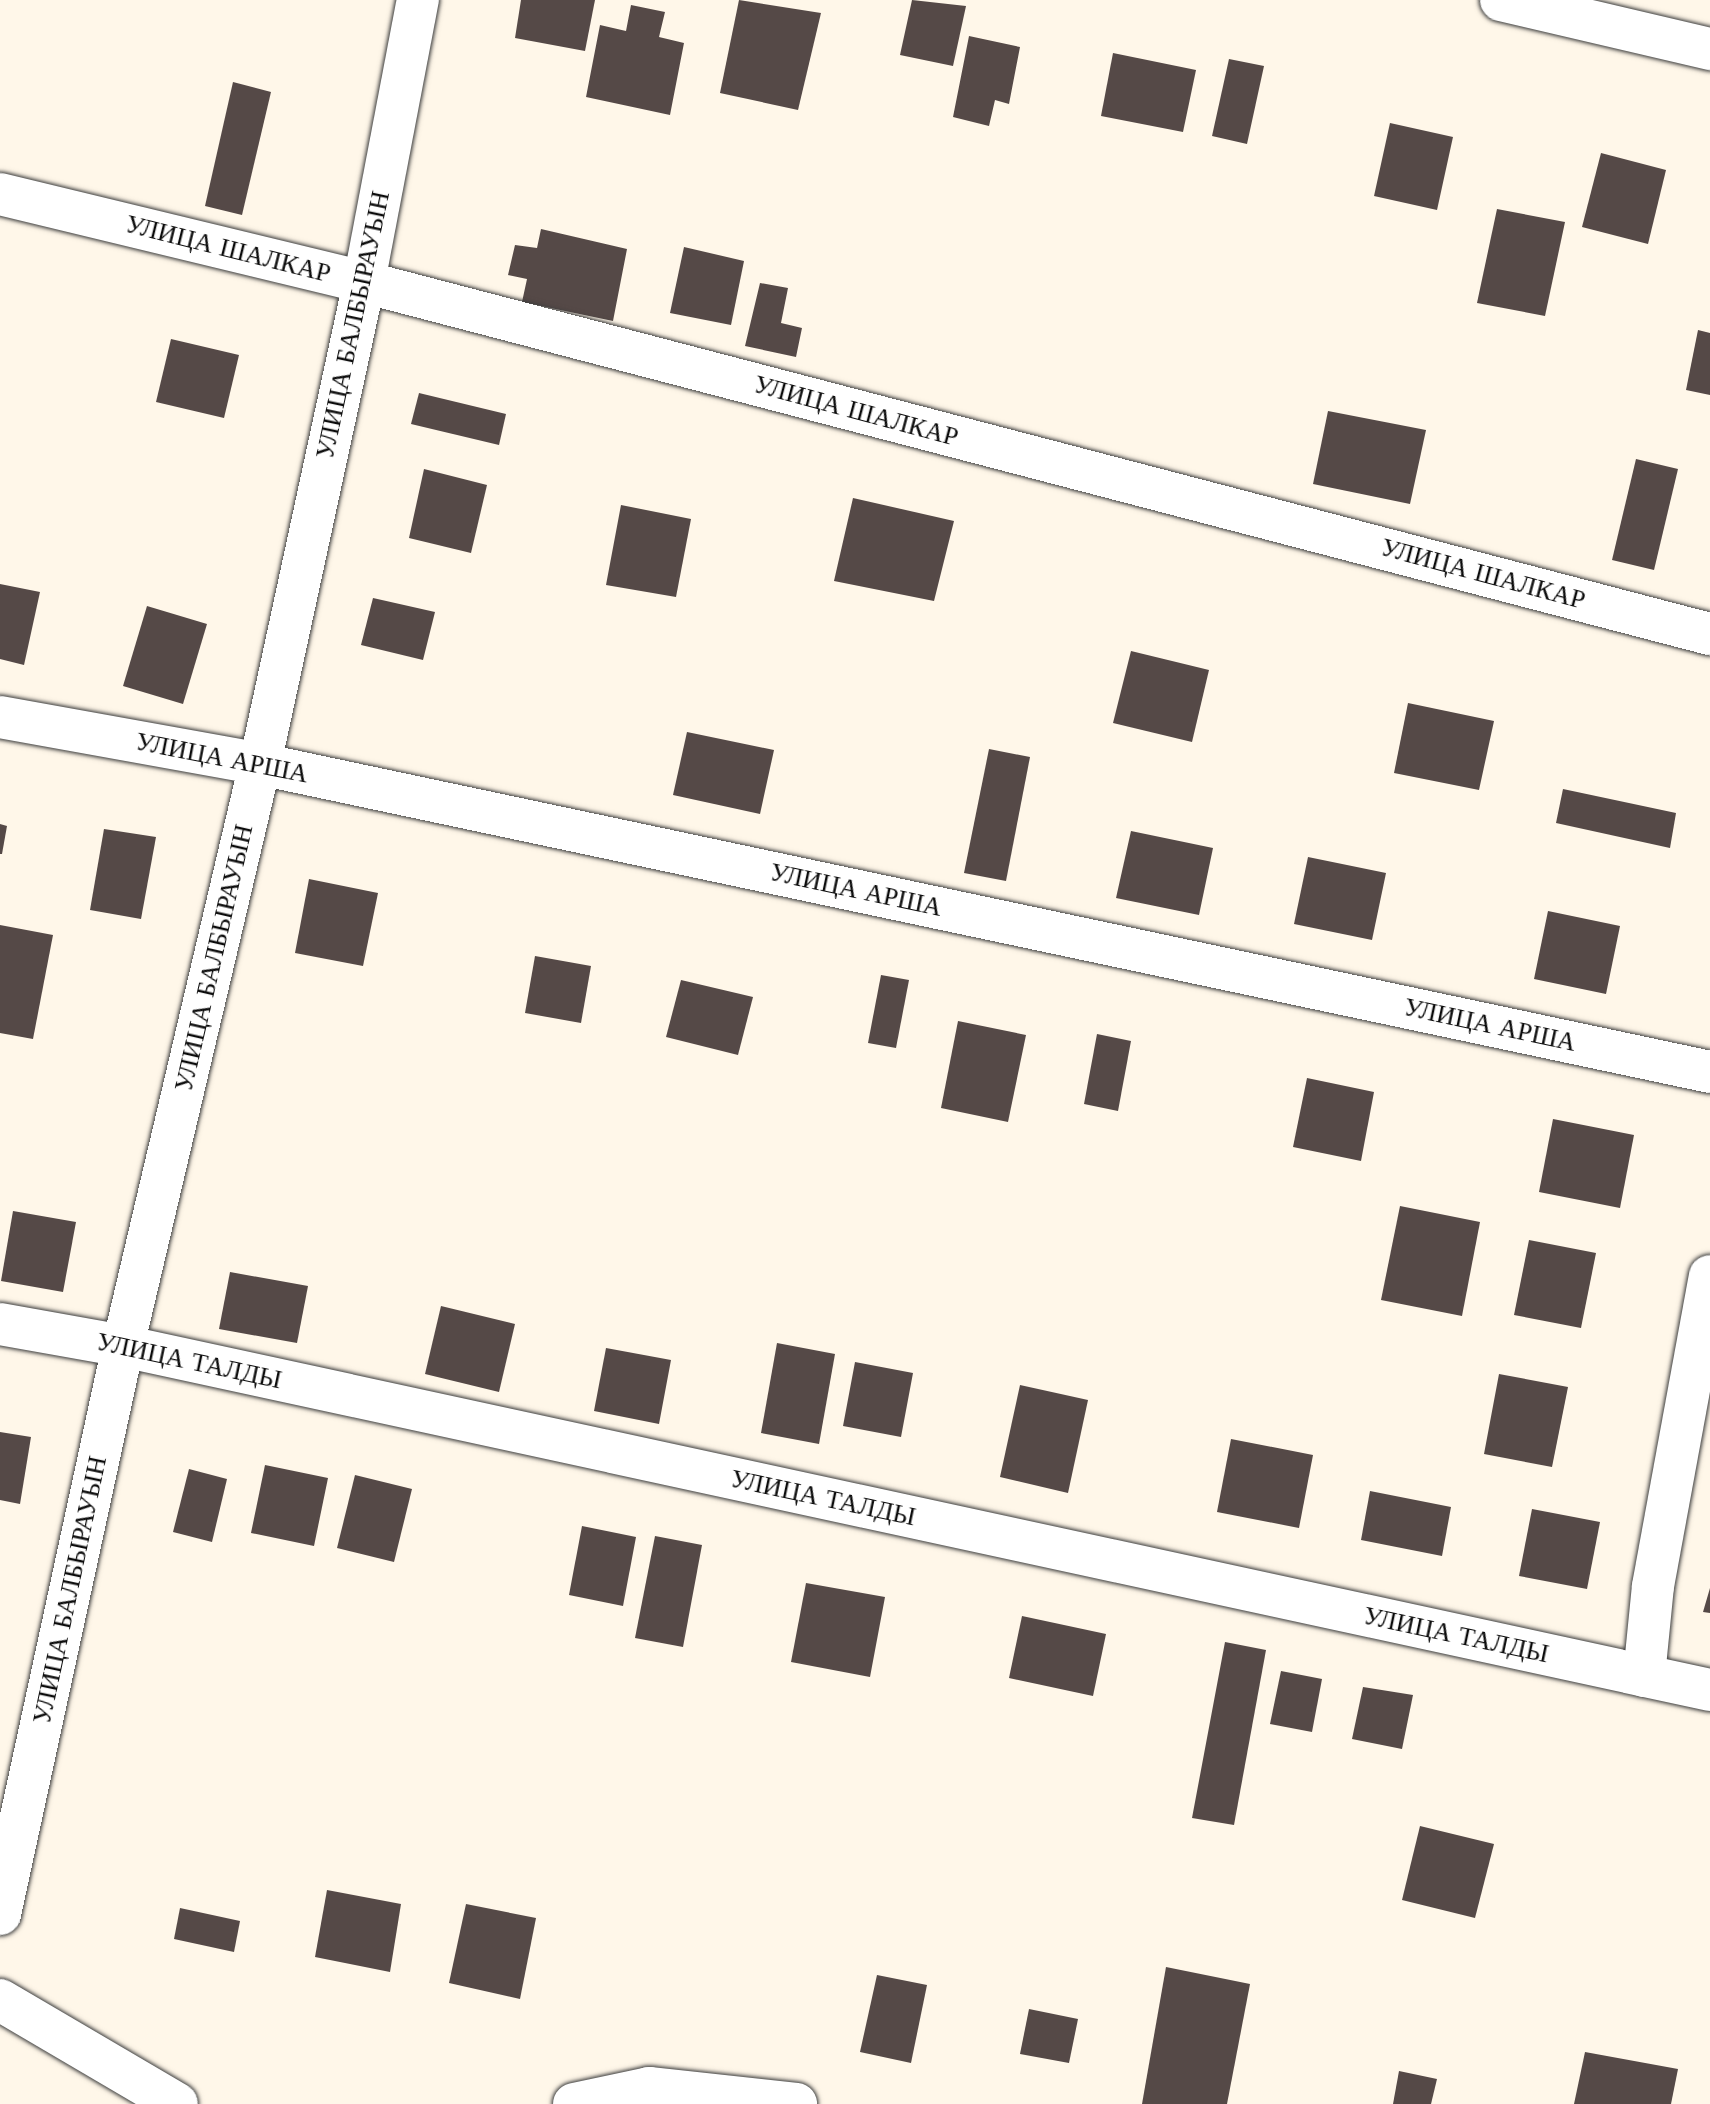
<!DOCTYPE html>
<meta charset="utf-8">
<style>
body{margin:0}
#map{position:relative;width:1710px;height:2104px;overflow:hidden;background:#fff7e9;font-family:"Libre Baskerville",serif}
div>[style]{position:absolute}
.building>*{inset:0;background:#554947}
.roads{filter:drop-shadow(0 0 2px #3e3e3e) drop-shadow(0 0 2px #3e3e3e)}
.street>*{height:42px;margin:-21px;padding:0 21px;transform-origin:21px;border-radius:21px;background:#fff}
span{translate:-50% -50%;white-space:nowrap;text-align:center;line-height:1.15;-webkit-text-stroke:8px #fff;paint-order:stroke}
.street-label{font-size:26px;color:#0b0b0b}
</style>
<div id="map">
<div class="building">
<i style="clip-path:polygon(521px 0,595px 0,585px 51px,515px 38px)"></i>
<i style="clip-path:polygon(739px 0,821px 13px,798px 110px,720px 93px)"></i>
<i style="clip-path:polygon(912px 0,966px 6px,953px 66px,900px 55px)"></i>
<i style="clip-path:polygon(631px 5px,665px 12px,659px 37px,684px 43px,670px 115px,586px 97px,600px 25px,626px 31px)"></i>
<i style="clip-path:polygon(969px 36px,1020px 47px,1009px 104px,995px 100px,989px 126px,953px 117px)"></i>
<i style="clip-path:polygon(1113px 53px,1196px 70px,1183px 132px,1101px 116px)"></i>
<i style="clip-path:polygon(1229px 59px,1264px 66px,1247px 144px,1212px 136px)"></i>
<i style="clip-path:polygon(233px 82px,271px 92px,242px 215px,205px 206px)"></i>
<i style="clip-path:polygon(1390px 123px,1453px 137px,1437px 210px,1374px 196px)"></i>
<i style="clip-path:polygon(1601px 153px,1666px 170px,1648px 244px,1582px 227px)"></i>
<i style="clip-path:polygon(1497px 209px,1565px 222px,1545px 316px,1477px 303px)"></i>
<i style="clip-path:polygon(541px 229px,627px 249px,613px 321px,522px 302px,527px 279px,508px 275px,515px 245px,537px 248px)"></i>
<i style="clip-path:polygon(684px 247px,744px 261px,731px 325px,670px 313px)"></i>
<i style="clip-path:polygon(760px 283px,788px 288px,781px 323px,802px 328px,796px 357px,745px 346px)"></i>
<i style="clip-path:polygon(1698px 330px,1710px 333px,1710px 395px,1686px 390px)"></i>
<i style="clip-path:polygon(171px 339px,239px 355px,224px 418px,156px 402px)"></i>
<i style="clip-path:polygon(419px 393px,506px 414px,499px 445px,411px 424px)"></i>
<i style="clip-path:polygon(1328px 411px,1426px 430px,1410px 504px,1313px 484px)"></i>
<i style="clip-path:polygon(1636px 459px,1678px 469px,1654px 570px,1612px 560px)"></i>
<i style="clip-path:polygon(424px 469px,487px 485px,471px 553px,409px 538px)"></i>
<i style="clip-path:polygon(853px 498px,954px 521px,934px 601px,834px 581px)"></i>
<i style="clip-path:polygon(621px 505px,691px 519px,676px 597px,606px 585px)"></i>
<i style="clip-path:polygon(0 584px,40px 592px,24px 665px,0 659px)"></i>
<i style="clip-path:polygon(373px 598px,435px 612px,423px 660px,361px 645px)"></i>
<i style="clip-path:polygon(147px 606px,207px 624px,183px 704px,123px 686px)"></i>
<i style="clip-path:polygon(1131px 651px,1209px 670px,1192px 742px,1113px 723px)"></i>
<i style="clip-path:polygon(1408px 703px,1494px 721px,1479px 790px,1394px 773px)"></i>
<i style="clip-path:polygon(687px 732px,774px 750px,760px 814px,673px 795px)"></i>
<i style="clip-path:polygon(989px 749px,1030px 757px,1006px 881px,964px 873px)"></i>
<i style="clip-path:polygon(1563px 789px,1676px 813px,1670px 848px,1556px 823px)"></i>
<i style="clip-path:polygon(0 824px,7px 826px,2px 854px,0 854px)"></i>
<i style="clip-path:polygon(104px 829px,156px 837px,141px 919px,90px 910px)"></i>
<i style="clip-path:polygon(1131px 831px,1213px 848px,1199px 915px,1116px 898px)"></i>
<i style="clip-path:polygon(1308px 857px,1386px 873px,1372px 940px,1294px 924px)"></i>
<i style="clip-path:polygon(309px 879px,378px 893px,363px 966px,295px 953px)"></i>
<i style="clip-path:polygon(1548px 911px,1620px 926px,1606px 994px,1534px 979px)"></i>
<i style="clip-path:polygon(0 925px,53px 935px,33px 1039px,0 1033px)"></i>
<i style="clip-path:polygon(535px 956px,591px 966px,581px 1023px,525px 1013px)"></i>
<i style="clip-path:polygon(881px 975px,909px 980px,896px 1048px,868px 1043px)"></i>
<i style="clip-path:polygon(681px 980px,753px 997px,738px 1055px,666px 1037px)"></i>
<i style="clip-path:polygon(958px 1021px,1026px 1035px,1008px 1122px,941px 1108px)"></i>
<i style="clip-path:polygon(1097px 1034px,1131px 1041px,1118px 1111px,1084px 1104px)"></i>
<i style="clip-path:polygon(1307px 1078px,1374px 1092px,1361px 1161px,1293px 1147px)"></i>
<i style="clip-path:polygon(1553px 1119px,1634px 1135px,1620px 1208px,1539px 1192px)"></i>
<i style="clip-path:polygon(1400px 1206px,1480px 1222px,1462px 1316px,1381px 1300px)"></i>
<i style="clip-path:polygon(13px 1211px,76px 1222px,63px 1292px,1px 1281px)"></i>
<i style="clip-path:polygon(1529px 1240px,1596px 1253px,1581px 1328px,1514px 1315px)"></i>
<i style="clip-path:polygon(230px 1272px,308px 1286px,297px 1343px,219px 1329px)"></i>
<i style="clip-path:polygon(441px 1306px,515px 1324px,499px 1392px,425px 1374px)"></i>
<i style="clip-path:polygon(777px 1343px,835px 1354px,819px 1444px,761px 1433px)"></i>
<i style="clip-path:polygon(606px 1348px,671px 1360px,659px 1424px,594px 1411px)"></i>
<i style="clip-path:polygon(855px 1362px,913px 1373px,901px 1437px,843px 1426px)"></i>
<i style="clip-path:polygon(1499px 1374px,1568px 1387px,1552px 1467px,1484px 1454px)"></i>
<i style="clip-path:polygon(1020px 1385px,1088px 1400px,1068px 1493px,1000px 1477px)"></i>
<i style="clip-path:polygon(0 1432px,31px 1437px,20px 1504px,0 1500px)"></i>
<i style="clip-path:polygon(1231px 1439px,1313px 1455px,1299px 1528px,1217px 1512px)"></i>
<i style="clip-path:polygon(265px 1465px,328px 1478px,314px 1546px,251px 1533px)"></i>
<i style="clip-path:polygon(189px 1469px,227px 1479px,212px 1542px,173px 1532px)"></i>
<i style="clip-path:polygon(355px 1475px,412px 1489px,394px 1562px,337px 1548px)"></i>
<i style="clip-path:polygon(1370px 1491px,1451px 1507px,1442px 1556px,1361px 1540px)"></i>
<i style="clip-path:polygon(1532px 1509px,1600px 1522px,1587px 1589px,1519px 1576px)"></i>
<i style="clip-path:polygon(582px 1526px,636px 1537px,623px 1606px,569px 1595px)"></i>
<i style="clip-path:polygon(655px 1536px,702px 1545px,683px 1647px,635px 1638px)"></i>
<i style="clip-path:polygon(806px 1583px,885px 1597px,870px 1677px,791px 1662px)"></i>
<i style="clip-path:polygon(1710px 1588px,1710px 1613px,1703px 1612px)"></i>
<i style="clip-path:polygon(1022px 1616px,1106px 1634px,1093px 1696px,1009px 1678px)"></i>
<i style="clip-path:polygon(1225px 1642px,1266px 1650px,1234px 1825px,1192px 1818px)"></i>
<i style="clip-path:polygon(1281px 1671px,1322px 1679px,1312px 1732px,1270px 1724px)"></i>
<i style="clip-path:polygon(1363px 1687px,1413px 1695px,1402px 1749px,1352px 1739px)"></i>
<i style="clip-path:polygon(1420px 1826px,1494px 1844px,1475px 1918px,1402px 1900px)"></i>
<i style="clip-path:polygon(327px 1890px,401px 1904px,390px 1972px,315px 1957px)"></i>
<i style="clip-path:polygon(466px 1904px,536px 1918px,520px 1999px,449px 1983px)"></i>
<i style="clip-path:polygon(180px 1908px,240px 1921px,234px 1952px,174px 1939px)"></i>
<i style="clip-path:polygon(1166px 1967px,1250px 1984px,1227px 2104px,1142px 2104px)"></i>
<i style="clip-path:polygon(877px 1975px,927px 1985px,911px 2063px,860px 2052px)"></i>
<i style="clip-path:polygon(1029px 2009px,1078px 2019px,1069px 2063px,1020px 2054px)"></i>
<i style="clip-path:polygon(1585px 2052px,1678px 2069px,1671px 2104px,1574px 2104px)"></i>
<i style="clip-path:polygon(1399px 2071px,1437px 2079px,1431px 2104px,1393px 2104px)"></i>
</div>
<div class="roads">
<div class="street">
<i style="left:1501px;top:0;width:215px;rotate:13.2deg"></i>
<i style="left:0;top:194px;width:374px;rotate:13.6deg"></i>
<i style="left:364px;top:282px;width:1391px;rotate:14.66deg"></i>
<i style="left:0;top:717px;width:264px;rotate:10.2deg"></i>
<i style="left:260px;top:764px;width:1482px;rotate:11.99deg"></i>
<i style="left:0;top:1324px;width:125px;rotate:10.1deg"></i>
<i style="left:123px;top:1346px;width:1624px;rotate:12.23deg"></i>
<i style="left:1644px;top:1676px;width:90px;rotate:-84.3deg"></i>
<i style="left:1653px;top:1586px;width:315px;rotate:-79.6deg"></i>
<i style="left:0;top:1914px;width:581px;rotate:-77.78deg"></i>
<i style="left:123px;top:1346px;width:598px;rotate:-76.75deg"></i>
<i style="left:260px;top:764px;width:493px;rotate:-77.8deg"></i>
<i style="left:364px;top:282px;width:287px;rotate:-79.2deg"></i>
<i style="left:0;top:2000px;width:205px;rotate:30.4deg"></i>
<i style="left:574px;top:2104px;width:77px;rotate:-12deg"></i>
<i style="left:649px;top:2088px;width:148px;rotate:6.2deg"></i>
</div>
</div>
<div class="street-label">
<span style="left:228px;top:249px;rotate:14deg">УЛИЦА ШАЛКАР</span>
<span style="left:353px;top:325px;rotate:-78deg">УЛИЦА БАЛБЫРАУЫН</span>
<span style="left:856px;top:411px;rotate:15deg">УЛИЦА ШАЛКАР</span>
<span style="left:1483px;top:574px;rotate:15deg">УЛИЦА ШАЛКАР</span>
<span style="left:222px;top:758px;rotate:11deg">УЛИЦА АРША</span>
<span style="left:856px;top:890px;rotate:12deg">УЛИЦА АРША</span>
<span style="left:214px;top:958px;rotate:-77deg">УЛИЦА БАЛБЫРАУЫН</span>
<span style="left:1490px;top:1025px;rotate:12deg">УЛИЦА АРША</span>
<span style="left:189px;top:1361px;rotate:12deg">УЛИЦА ТАЛДЫ</span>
<span style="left:823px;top:1498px;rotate:12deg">УЛИЦА ТАЛДЫ</span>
<span style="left:70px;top:1590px;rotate:-78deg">УЛИЦА БАЛБЫРАУЫН</span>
<span style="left:1456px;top:1635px;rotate:12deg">УЛИЦА ТАЛДЫ</span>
</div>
</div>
